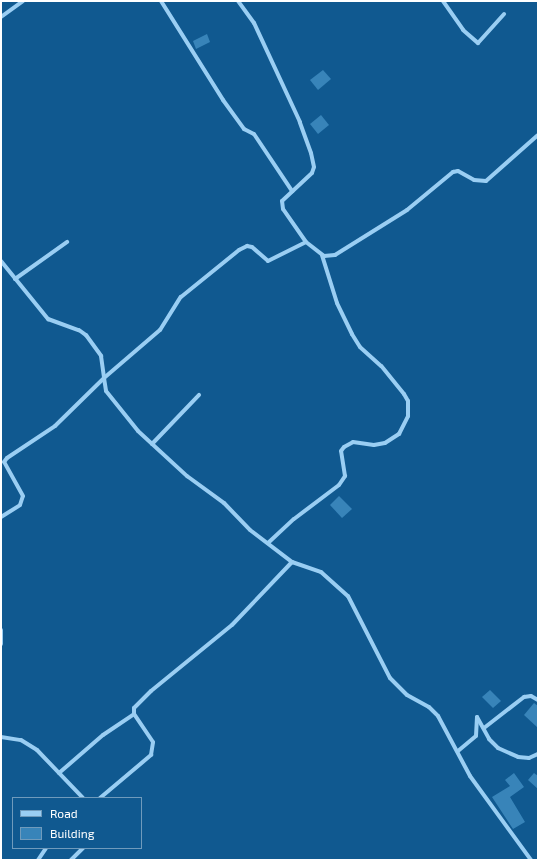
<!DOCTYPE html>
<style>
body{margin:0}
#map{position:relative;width:539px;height:861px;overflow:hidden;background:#105990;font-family:"Exo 2",sans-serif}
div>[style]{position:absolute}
.building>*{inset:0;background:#3884b9}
.street>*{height:4px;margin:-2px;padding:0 2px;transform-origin:2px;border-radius:2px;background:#9acef3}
span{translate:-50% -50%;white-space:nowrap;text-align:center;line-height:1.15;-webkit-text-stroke:3.5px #105990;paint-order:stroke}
.frame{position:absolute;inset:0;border:2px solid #fff;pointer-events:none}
.legend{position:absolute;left:12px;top:797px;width:130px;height:52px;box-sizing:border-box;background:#105990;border:1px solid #709bbc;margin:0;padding:5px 7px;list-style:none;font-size:12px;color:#fff}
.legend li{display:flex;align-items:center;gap:8px;height:20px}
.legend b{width:20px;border:1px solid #709bbc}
</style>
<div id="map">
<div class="building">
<i style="clip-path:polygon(207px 34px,210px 42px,196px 49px,193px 41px)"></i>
<i style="clip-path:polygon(323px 70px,331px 79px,318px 90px,310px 80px)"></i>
<i style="clip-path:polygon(321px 115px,329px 125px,318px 134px,310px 124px)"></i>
<i style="clip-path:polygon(339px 496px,352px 509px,342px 518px,330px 505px)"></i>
<i style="clip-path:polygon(490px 690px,501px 701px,493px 708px,482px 697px)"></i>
<i style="clip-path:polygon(534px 703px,538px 706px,538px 728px,524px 715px)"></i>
<i style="clip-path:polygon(514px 773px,524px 787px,510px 797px,525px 822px,513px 829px,492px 797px,510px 786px,505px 780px)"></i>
<i style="clip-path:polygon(534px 773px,538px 776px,538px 789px,528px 780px)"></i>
</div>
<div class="street">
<i style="left:161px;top:1px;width:117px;rotate:57.9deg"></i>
<i style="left:223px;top:100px;width:36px;rotate:54deg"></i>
<i style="left:244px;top:129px;width:11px;rotate:27deg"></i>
<i style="left:254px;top:134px;width:69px;rotate:56.3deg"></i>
<i style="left:443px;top:1px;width:35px;rotate:55deg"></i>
<i style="left:463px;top:30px;width:20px;rotate:41deg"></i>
<i style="left:478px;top:43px;width:39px;rotate:-48deg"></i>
<i style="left:1px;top:17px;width:27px;rotate:-36deg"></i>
<i style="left:306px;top:242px;width:23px;rotate:38deg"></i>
<i style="left:324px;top:256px;width:11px;rotate:-5deg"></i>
<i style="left:335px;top:255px;width:85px;rotate:-32deg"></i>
<i style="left:407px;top:210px;width:60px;rotate:-39.6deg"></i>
<i style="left:453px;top:172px;width:5px;rotate:-11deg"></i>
<i style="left:458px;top:171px;width:18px;rotate:29deg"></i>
<i style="left:474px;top:180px;width:12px;rotate:5deg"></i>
<i style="left:486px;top:181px;width:69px;rotate:-41.5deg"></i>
<i style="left:1px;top:261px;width:75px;rotate:51deg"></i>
<i style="left:48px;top:319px;width:33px;rotate:20deg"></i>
<i style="left:79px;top:330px;width:9px;rotate:36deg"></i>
<i style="left:86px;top:335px;width:26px;rotate:54deg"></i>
<i style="left:101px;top:356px;width:22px;rotate:82deg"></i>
<i style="left:104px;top:378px;width:74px;rotate:-40.6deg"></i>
<i style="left:160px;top:330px;width:39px;rotate:-58deg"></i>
<i style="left:181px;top:297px;width:75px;rotate:-39deg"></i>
<i style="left:239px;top:250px;width:9px;rotate:-27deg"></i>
<i style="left:247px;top:246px;width:5px;rotate:11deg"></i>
<i style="left:252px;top:247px;width:21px;rotate:41deg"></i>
<i style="left:268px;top:261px;width:42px;rotate:-26.6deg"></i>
<i style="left:306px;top:242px;width:40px;rotate:-124.9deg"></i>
<i style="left:283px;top:209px;width:8px;rotate:-97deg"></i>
<i style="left:282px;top:201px;width:41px;rotate:-43deg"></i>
<i style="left:312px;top:173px;width:6px;rotate:-72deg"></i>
<i style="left:314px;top:167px;width:14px;rotate:-102deg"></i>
<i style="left:311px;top:153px;width:33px;rotate:-110deg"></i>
<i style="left:300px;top:122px;width:109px;rotate:-114.9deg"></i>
<i style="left:254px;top:23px;width:27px;rotate:-126deg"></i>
<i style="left:15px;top:279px;width:64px;rotate:-35.4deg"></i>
<i style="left:152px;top:444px;width:68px;rotate:-46.2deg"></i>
<i style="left:1px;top:517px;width:22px;rotate:-32deg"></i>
<i style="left:20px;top:505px;width:9px;rotate:-72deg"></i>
<i style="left:23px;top:496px;width:39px;rotate:-119deg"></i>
<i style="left:4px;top:462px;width:5px;rotate:-53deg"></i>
<i style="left:7px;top:458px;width:58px;rotate:-33.7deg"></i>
<i style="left:55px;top:426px;width:69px;rotate:-44.4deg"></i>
<i style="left:104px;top:378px;width:13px;rotate:81deg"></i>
<i style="left:106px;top:391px;width:51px;rotate:51.3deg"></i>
<i style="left:138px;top:431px;width:67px;rotate:42.6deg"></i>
<i style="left:187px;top:476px;width:46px;rotate:36.1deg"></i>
<i style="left:224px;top:503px;width:37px;rotate:46deg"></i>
<i style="left:250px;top:530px;width:53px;rotate:37.3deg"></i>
<i style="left:292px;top:562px;width:31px;rotate:19deg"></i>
<i style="left:321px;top:572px;width:36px;rotate:42deg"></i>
<i style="left:348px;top:596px;width:92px;rotate:62.9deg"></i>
<i style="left:390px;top:678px;width:24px;rotate:45deg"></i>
<i style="left:407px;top:695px;width:25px;rotate:29deg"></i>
<i style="left:429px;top:707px;width:13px;rotate:45deg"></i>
<i style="left:438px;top:716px;width:68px;rotate:61.9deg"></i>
<i style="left:470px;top:776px;width:104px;rotate:54deg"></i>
<i style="left:268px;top:543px;width:35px;rotate:-43deg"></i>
<i style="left:294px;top:519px;width:56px;rotate:-37.1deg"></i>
<i style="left:339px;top:485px;width:11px;rotate:-56deg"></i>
<i style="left:345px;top:476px;width:25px;rotate:-99deg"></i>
<i style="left:341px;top:451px;width:5px;rotate:-53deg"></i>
<i style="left:344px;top:447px;width:10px;rotate:-29deg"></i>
<i style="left:353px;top:442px;width:21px;rotate:8deg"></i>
<i style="left:374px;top:445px;width:11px;rotate:-10deg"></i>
<i style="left:385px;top:443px;width:17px;rotate:-33deg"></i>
<i style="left:399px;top:434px;width:20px;rotate:-63deg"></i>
<i style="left:408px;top:416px;width:15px;rotate:-90deg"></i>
<i style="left:408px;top:401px;width:8px;rotate:-120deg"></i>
<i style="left:404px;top:394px;width:36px;rotate:-129deg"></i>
<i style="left:381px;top:366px;width:28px;rotate:-138deg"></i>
<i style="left:360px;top:347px;width:15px;rotate:-122deg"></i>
<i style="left:352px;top:334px;width:34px;rotate:-116deg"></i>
<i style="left:337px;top:303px;width:50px;rotate:-107.4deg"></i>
<i style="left:1px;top:630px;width:14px;rotate:90deg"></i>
<i style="left:484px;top:728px;width:51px;rotate:-37.8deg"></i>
<i style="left:524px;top:697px;width:7px;rotate:-8deg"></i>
<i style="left:531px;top:696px;width:8px;rotate:30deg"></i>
<i style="left:1px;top:737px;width:20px;rotate:9deg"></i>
<i style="left:21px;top:740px;width:19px;rotate:32deg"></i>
<i style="left:37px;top:750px;width:66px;rotate:46.2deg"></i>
<i style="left:458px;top:751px;width:23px;rotate:-40deg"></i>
<i style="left:476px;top:736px;width:19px;rotate:-87deg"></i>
<i style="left:477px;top:717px;width:25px;rotate:61deg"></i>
<i style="left:489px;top:739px;width:13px;rotate:45deg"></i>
<i style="left:498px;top:748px;width:22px;rotate:24deg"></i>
<i style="left:518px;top:757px;width:11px;rotate:5deg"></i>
<i style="left:529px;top:758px;width:10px;rotate:-24deg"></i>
<i style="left:59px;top:773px;width:58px;rotate:-40.8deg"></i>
<i style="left:103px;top:735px;width:37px;rotate:-34deg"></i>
<i style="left:100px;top:798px;width:67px;rotate:-40.1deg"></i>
<i style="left:151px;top:755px;width:13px;rotate:-81deg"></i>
<i style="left:153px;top:742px;width:34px;rotate:-124deg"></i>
<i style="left:134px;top:714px;width:6px;rotate:-90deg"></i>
<i style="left:134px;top:708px;width:24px;rotate:-45deg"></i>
<i style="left:151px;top:691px;width:104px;rotate:-39.2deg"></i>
<i style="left:232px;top:625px;width:87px;rotate:-46.4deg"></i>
<i style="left:38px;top:860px;width:14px;rotate:-56deg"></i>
<i style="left:71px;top:860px;width:17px;rotate:-45deg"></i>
</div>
<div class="frame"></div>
<ul class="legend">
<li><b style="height:5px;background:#9acef3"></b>Road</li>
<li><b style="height:11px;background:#3884b9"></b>Building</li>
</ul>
</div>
